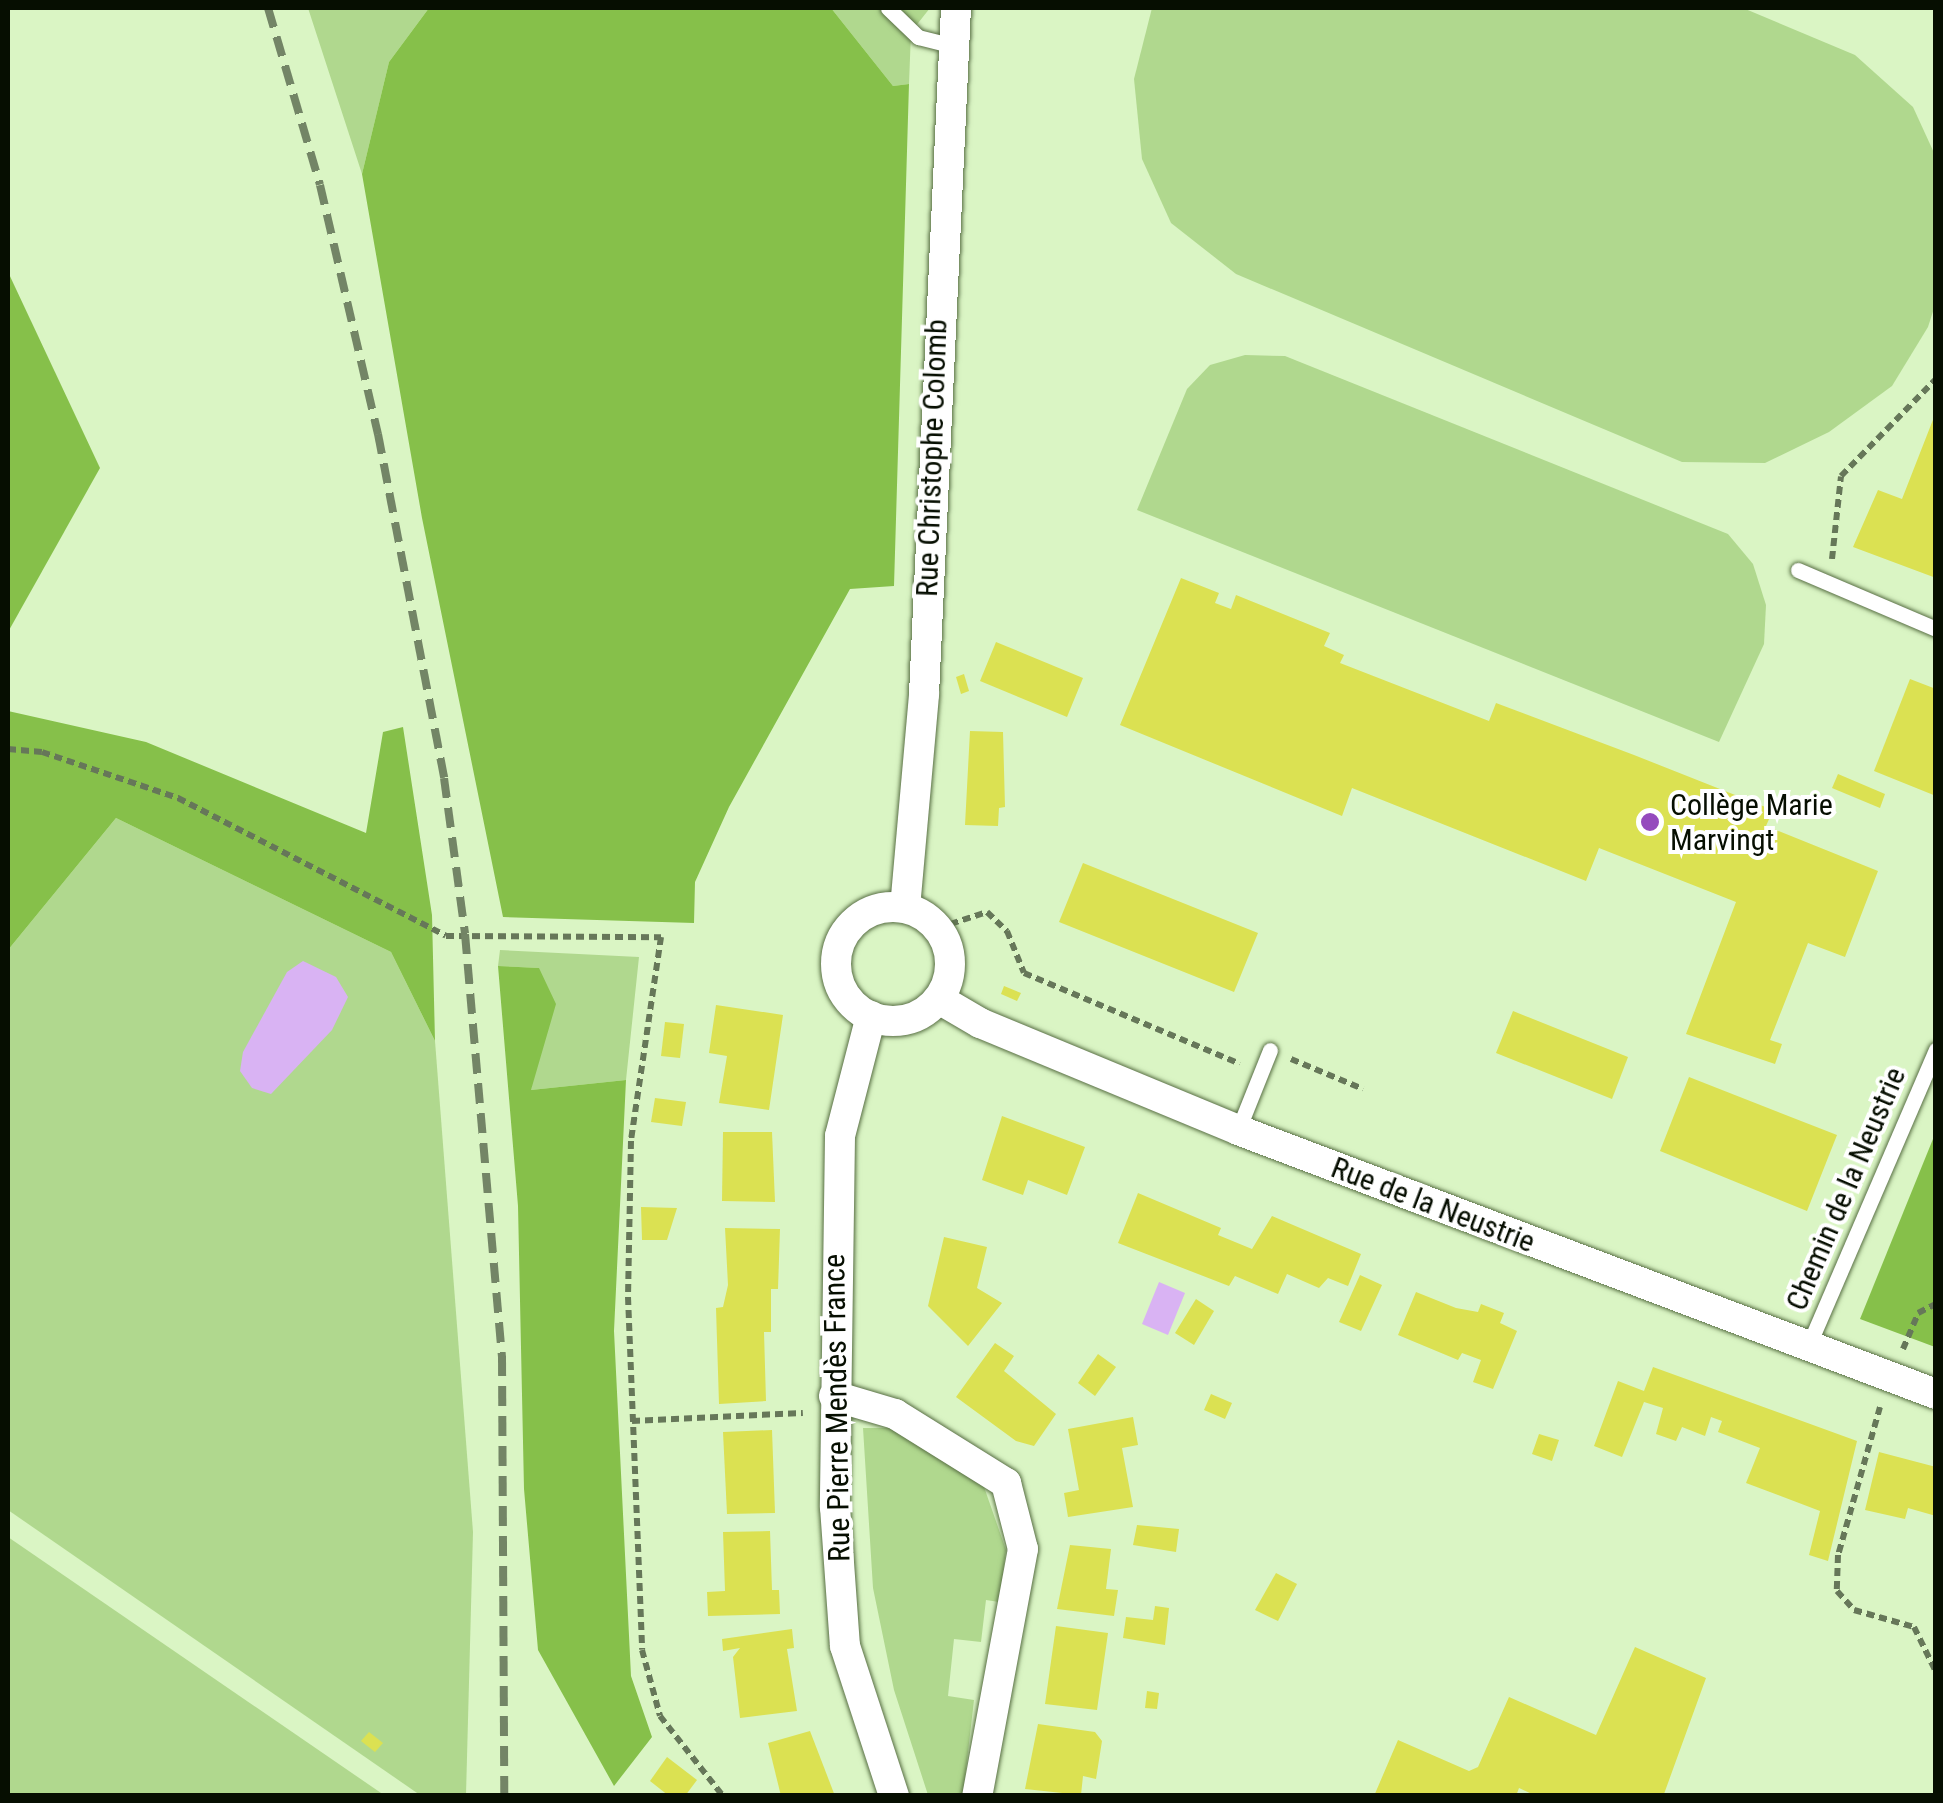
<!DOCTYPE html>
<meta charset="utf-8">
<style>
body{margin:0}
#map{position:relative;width:1943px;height:1803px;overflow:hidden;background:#daf5c4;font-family:"Roboto Condensed",sans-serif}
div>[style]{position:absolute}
.green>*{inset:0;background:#b0d88e}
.forest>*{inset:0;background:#86c04a}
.water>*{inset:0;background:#d9b3f3}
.building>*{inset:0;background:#dbe152}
.path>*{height:6px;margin-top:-3px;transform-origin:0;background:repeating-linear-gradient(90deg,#667759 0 8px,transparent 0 13px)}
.roads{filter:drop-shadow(0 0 2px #586f44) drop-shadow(0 0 2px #586f44)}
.lane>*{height:15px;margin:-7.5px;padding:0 7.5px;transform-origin:7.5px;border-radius:7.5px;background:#fff}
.street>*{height:30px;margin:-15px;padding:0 15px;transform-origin:15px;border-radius:15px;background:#fff}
.street>.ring{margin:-15px;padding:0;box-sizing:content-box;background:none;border:30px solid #fff;border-radius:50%}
.rail>*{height:8px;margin-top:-4px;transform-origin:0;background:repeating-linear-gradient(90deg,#738566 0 20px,transparent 0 30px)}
.dots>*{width:28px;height:28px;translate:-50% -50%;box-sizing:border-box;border:5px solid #fff;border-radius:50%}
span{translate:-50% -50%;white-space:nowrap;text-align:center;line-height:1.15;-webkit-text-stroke:8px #fff;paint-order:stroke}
.street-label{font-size:30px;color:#060e01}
.poi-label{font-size:30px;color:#060e01}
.left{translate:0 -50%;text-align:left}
.frame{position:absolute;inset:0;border:10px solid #060e01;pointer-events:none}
</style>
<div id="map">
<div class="green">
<i style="clip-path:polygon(308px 8px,429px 8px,389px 62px,362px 174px)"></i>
<i style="clip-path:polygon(831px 8px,930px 8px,911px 32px,909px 84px,893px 86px)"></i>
<i style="clip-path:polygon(1152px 8px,1743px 8px,1855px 55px,1913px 107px,1935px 155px,1936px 302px,1928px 327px,1892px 386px,1829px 432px,1765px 463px,1682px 462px,1236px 274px,1171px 223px,1142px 159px,1134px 79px)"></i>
<i style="clip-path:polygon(1245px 355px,1285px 356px,1728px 534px,1753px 564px,1766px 605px,1764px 644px,1719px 742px,1137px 510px,1187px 389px,1210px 365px)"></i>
<i style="clip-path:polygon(116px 818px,391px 952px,435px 1041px,473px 1532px,466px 1795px,420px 1795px,8px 1510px,8px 950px)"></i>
<i style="clip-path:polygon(500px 950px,639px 957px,626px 1080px,531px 1090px,539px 968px,498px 966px)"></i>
<i style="clip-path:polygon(863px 1428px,890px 1428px,983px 1484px,1006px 1550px,999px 1602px,986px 1600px,981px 1642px,954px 1639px,948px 1696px,974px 1700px,963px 1795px,928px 1795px,894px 1690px,873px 1588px)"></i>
<i style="clip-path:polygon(8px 1537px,384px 1795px,8px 1795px)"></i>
</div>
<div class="forest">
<i style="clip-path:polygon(429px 8px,831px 8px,893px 86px,909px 84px,894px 586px,850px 589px,729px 807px,695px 882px,694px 923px,503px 917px,422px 518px,362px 174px,389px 62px)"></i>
<i style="clip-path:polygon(8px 272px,100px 468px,8px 632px)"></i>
<i style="clip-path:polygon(8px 711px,146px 742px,366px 833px,383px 732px,403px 727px,432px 915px,435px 1041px,391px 952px,116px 818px,8px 950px)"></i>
<i style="clip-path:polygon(498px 966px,539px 968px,556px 1004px,531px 1090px,626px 1080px,614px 1331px,631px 1676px,652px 1737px,614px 1786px,538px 1650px,524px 1489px,518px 1206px)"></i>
<i style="clip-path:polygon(1935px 1134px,1936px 1347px,1935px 1347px,1860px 1319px)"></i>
</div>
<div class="water">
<i style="clip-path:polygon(303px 961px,336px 977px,348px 997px,332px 1030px,271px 1094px,252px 1088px,240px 1071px,243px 1052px,287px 972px)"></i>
<i style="clip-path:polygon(1159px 1282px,1185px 1293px,1168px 1335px,1142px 1324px)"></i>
</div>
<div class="building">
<i style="clip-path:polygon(1936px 412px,1936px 578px,1853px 547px,1878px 490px,1902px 499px)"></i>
<i style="clip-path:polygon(1181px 578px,1219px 593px,1215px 603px,1231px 609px,1236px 595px,1330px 633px,1324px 646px,1344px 655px,1340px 663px,1489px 721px,1496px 703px,1634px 755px,1773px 810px,1766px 826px,1878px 871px,1845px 957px,1808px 943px,1770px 1040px,1782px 1044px,1775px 1064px,1686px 1034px,1736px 902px,1599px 848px,1586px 881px,1352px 788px,1342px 816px,1120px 725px)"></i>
<i style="clip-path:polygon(996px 642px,1083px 678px,1067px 717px,980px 681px)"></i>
<i style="clip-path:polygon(964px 674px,969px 691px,961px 694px,956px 677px)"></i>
<i style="clip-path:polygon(1910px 679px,1936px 689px,1936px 796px,1874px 771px)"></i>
<i style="clip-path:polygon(970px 731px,1003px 732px,1005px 807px,999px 808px,998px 826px,965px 825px)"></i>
<i style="clip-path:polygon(1838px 774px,1885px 794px,1880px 808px,1832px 788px)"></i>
<i style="clip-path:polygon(1083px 863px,1258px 933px,1234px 992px,1059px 922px)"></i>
<i style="clip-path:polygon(1004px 986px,1021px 993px,1017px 1001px,1001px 994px)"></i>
<i style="clip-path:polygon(716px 1005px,783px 1015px,769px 1110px,719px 1103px,727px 1056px,709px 1053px)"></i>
<i style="clip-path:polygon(1513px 1011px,1628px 1057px,1612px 1099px,1496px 1053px)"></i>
<i style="clip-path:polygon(665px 1022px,684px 1024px,680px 1058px,661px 1056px)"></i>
<i style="clip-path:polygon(1689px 1077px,1837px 1135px,1807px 1211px,1660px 1151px)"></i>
<i style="clip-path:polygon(655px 1098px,686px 1102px,682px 1126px,651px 1122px)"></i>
<i style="clip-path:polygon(1002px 1116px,1085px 1147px,1067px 1195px,1028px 1180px,1023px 1195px,982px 1180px)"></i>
<i style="clip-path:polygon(723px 1132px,772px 1132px,775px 1202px,722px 1201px)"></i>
<i style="clip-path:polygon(1138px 1193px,1221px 1228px,1218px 1235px,1252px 1249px,1272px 1216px,1361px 1254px,1348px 1286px,1328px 1278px,1319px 1288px,1287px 1274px,1278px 1294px,1235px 1276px,1229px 1286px,1118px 1243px)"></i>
<i style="clip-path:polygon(641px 1207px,677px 1208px,667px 1240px,642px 1240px)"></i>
<i style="clip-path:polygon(725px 1228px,780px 1229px,778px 1289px,771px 1289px,771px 1332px,764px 1332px,766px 1401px,719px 1404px,716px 1308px,723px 1307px,728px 1285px)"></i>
<i style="clip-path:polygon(944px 1237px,987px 1247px,977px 1288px,1002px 1303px,968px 1346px,928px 1306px)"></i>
<i style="clip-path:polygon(1360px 1275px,1382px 1285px,1361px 1331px,1339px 1322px)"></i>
<i style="clip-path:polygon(1416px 1292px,1456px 1308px,1478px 1312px,1481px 1304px,1504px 1313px,1500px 1323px,1517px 1331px,1493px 1389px,1473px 1382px,1481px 1360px,1462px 1353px,1458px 1360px,1398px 1335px)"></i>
<i style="clip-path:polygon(1196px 1299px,1214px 1311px,1194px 1345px,1175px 1333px)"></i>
<i style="clip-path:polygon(995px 1343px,1014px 1356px,1004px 1371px,1056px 1414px,1034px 1446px,1016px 1441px,956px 1397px)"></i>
<i style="clip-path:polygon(1098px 1354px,1116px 1367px,1095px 1396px,1078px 1383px)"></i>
<i style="clip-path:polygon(1653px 1367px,1857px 1441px,1828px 1561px,1809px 1555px,1820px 1511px,1746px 1483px,1760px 1448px,1718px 1432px,1722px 1421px,1711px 1417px,1705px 1436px,1682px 1427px,1676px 1441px,1656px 1434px,1663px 1408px,1644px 1402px,1622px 1457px,1594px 1446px,1618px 1381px,1644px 1391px)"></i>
<i style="clip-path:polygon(1211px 1394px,1232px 1403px,1225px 1419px,1204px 1410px)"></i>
<i style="clip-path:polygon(1133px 1417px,1138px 1445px,1122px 1448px,1133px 1507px,1068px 1517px,1064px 1493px,1079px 1490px,1068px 1429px)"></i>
<i style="clip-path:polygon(772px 1430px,775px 1513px,727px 1514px,723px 1432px)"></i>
<i style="clip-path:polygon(1539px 1434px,1559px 1440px,1552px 1461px,1532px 1454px)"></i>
<i style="clip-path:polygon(1879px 1452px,1936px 1467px,1936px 1516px,1908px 1508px,1905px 1519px,1865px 1510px)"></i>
<i style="clip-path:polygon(1137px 1525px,1179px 1529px,1176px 1552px,1133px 1545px)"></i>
<i style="clip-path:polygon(770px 1531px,772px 1590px,779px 1590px,780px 1614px,708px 1616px,707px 1592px,725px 1591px,723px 1532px)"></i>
<i style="clip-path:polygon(1070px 1545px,1111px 1549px,1106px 1589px,1118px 1590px,1114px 1616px,1057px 1609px)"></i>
<i style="clip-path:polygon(1276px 1573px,1297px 1584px,1278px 1621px,1255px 1610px)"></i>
<i style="clip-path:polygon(1155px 1606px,1169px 1608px,1165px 1645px,1123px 1638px,1126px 1617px,1153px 1620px)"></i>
<i style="clip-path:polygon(1056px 1626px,1108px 1633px,1097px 1710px,1045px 1704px)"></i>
<i style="clip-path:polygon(792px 1629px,794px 1648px,787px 1649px,797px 1711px,740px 1718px,733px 1657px,740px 1648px,723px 1651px,722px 1639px)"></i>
<i style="clip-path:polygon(1635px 1647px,1706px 1678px,1664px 1794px,1536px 1796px,1519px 1788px,1516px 1796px,1374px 1796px,1398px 1740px,1469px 1771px,1478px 1767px,1509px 1697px,1596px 1735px)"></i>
<i style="clip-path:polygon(1147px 1691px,1159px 1693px,1157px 1709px,1145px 1708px)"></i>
<i style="clip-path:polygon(1038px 1724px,1095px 1732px,1102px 1741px,1096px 1779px,1083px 1776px,1081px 1795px,1025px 1789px)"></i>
<i style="clip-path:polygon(810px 1731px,835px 1796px,781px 1796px,768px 1743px)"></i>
<i style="clip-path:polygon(369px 1732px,383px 1743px,375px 1752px,361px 1741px)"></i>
<i style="clip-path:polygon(667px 1757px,697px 1780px,685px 1796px,669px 1796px,650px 1781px)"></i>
</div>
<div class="path">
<i style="left:1832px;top:559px;width:83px;rotate:-83.8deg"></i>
<i style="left:1841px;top:476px;width:136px;rotate:-45.6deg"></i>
<i style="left:8px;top:749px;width:34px;rotate:5deg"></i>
<i style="left:42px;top:752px;width:144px;rotate:18.7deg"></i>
<i style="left:178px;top:798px;width:301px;rotate:27.2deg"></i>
<i style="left:446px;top:936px;width:215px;rotate:0.3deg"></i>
<i style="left:661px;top:937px;width:206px;rotate:98.4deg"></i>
<i style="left:631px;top:1141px;width:156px;rotate:91.1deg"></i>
<i style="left:628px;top:1297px;width:353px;rotate:87.7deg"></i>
<i style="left:642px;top:1650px;width:68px;rotate:74.7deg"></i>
<i style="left:660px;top:1716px;width:102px;rotate:51.8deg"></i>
<i style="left:938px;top:928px;width:52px;rotate:-18.1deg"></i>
<i style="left:987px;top:912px;width:28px;rotate:44deg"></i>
<i style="left:1007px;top:931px;width:45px;rotate:68deg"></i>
<i style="left:1024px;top:973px;width:234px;rotate:22.8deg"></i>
<i style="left:1291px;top:1059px;width:78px;rotate:22.6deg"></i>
<i style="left:1903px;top:1349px;width:39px;rotate:-67deg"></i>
<i style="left:1918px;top:1313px;width:20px;rotate:-27deg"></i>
<i style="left:1880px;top:1407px;width:154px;rotate:105.8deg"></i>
<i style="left:1838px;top:1555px;width:36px;rotate:92deg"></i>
<i style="left:1837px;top:1591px;width:25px;rotate:48deg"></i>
<i style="left:1854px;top:1610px;width:62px;rotate:15.8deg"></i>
<i style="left:1914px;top:1627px;width:50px;rotate:63.9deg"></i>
<i style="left:632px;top:1421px;width:171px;rotate:-2.7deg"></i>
</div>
<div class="roads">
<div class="lane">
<i style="left:888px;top:8px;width:42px;rotate:44deg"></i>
<i style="left:918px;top:37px;width:37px;rotate:14deg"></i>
<i style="left:1798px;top:570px;width:150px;rotate:23.1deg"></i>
<i style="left:1238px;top:1130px;width:86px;rotate:-68.2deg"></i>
<i style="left:1807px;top:1349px;width:326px;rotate:-66.7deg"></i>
</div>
<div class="street">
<i class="ring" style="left:836px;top:907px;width:84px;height:84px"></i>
<i style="left:905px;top:908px;width:215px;rotate:-84.9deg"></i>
<i style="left:924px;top:694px;width:687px;rotate:-87.33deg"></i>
<i style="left:939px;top:999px;width:48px;rotate:30.3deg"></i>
<i style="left:980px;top:1023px;width:279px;rotate:22.5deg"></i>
<i style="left:1238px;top:1130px;width:746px;rotate:20.72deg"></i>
<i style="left:871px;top:1016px;width:124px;rotate:104.5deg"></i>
<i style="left:840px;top:1136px;width:371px;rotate:90.8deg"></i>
<i style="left:835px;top:1507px;width:139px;rotate:85.9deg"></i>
<i style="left:845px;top:1646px;width:158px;rotate:71.9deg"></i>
<i style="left:834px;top:1396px;width:64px;rotate:16.4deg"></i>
<i style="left:895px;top:1414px;width:131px;rotate:31.9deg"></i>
<i style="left:1006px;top:1483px;width:68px;rotate:75.6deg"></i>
<i style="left:1023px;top:1549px;width:251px;rotate:100.5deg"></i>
</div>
</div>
<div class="rail">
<i style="left:268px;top:8px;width:184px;rotate:73.6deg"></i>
<i style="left:320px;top:185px;width:256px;rotate:76.9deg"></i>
<i style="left:378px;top:434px;width:350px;rotate:79.1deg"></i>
<i style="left:444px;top:778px;width:157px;rotate:82.3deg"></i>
<i style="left:465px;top:934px;width:424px;rotate:85deg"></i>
<i style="left:502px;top:1356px;width:440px;rotate:89.7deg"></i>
</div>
<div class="dots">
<i style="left:1650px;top:822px;background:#954bbd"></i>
</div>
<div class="street-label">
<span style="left:932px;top:458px;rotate:-88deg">Rue Christophe Colomb</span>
<span style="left:1846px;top:1189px;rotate:-67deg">Chemin de la Neustrie</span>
<span style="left:1433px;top:1205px;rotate:21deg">Rue de la Neustrie</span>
<span style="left:837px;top:1408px;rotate:-91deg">Rue Pierre Mendès France</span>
</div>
<div class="poi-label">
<span class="left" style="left:1670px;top:822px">Collège Marie<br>Marvingt</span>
</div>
<div class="frame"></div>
</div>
